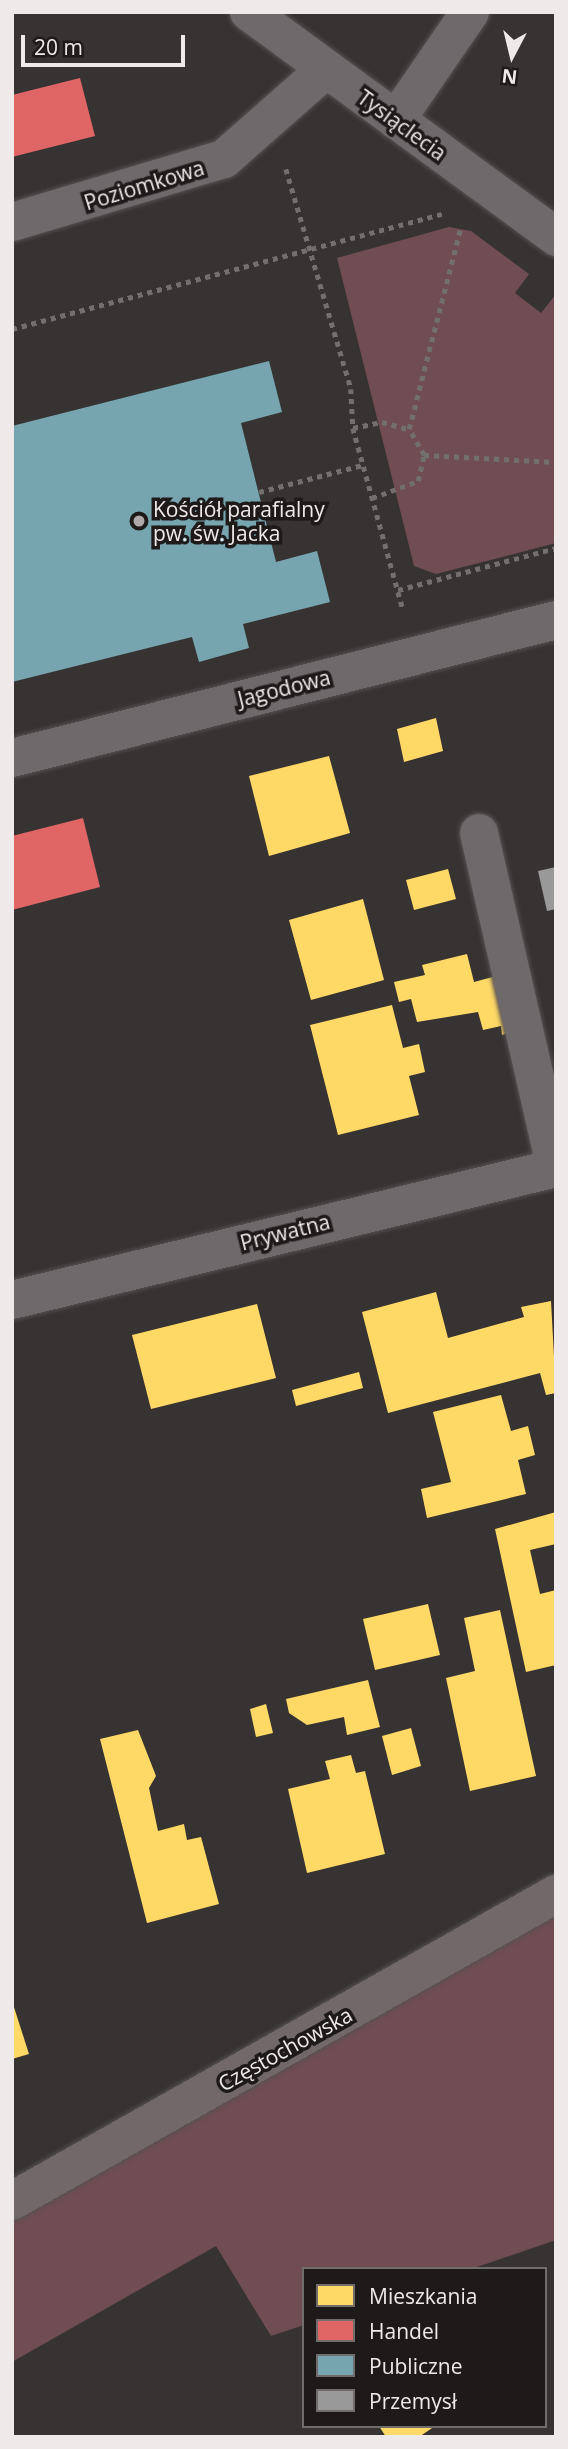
<!DOCTYPE html>
<meta charset="utf-8">
<style>
body{margin:0}
#map{position:relative;width:568px;height:2449px;overflow:hidden;background:#383333;font-family:"Open Sans",sans-serif}
div>[style]{position:absolute}
.green>*{inset:0;background:#6f4d53}
.homes>*{inset:0;background:#ffd966}
.shops>*{inset:0;background:#e06666}
.public>*{inset:0;background:#76a5af}
.industry>*{inset:0;background:#999}
.path>*{height:4.5px;margin-top:-2.25px;transform-origin:0;background:repeating-linear-gradient(90deg,#736f6f 0 5px,transparent 0 10px)}
.roads{filter:drop-shadow(0 0 2px #565151) drop-shadow(0 0 2px #565151)}
.minor>*{height:38px;margin:-19px;padding:0 19px;transform-origin:19px;border-radius:19px;background:#6e696a}
.major>*{height:38px;margin:-19px;padding:0 19px;transform-origin:19px;border-radius:19px;background:#726869}
.dots>*{width:19px;height:19px;translate:-50% -50%;box-sizing:border-box;border:4px solid #1e1a1a;border-radius:50%}
span{translate:-50% -50%;white-space:nowrap;text-align:center;line-height:1.15;-webkit-text-stroke:7px #1e1a1a;paint-order:stroke}
.street-label{font-size:21px;color:#f0e9ea}
.poi-label{font-size:21px;color:#f0e9ea}
.left{translate:0 -50%;text-align:left}
.frame{position:absolute;inset:0;border:14px solid #f0e9ea;pointer-events:none}
.legend{position:absolute;left:302px;top:2267px;width:245px;height:161px;box-sizing:border-box;background:#1e1a1a;border:2px solid #726d6d;margin:0;padding:9px 12px;list-style:none;font-size:21px;color:#f0e9ea}
.legend li{display:flex;align-items:center;gap:14px;height:35px}
.legend b{width:35px;border:2px solid #726d6d}
.north{position:absolute;left:477px;top:21px;width:70px;height:70px;-webkit-text-stroke:5px #1e1a1a;paint-order:stroke;rotate:187deg;font-size:19px;font-weight:700;line-height:28px;text-align:center;color:#f0e9ea}
.north::after{content:'';display:block;margin:auto;width:24px;height:32px;background:#f0e9ea;clip-path:polygon(50% 0,100% 100%,50% 72%,0 100%)}
.scale{position:absolute;left:21px;top:35px;width:164px;height:32px;box-sizing:border-box;border:4px solid #f0e9ea;border-top:0;padding-left:9px;font-size:21px;line-height:24px;white-space:nowrap;color:#f0e9ea;-webkit-text-stroke:5px #1e1a1a;paint-order:stroke}
</style>
<div id="map">
<div class="green">
<i style="clip-path:polygon(449px 227px,471px 231px,529px 274px,515px 293px,541px 313px,556px 294px,556px 543px,436px 574px,414px 566px,337px 258px)"></i>
<i style="clip-path:polygon(556px 1894px,556px 2240px,471px 2269px,304px 2269px,304px 2325px,271px 2336px,216px 2246px,12px 2362px,12px 2201px)"></i>
</div>
<div class="homes">
<i style="clip-path:polygon(436px 718px,443px 751px,404px 762px,397px 729px)"></i>
<i style="clip-path:polygon(329px 756px,350px 833px,269px 856px,249px 776px)"></i>
<i style="clip-path:polygon(448px 869px,456px 899px,414px 910px,406px 880px)"></i>
<i style="clip-path:polygon(363px 899px,384px 980px,311px 1000px,289px 920px)"></i>
<i style="clip-path:polygon(467px 954px,474px 982px,500px 975px,512px 1032px,502px 1035px,501px 1026px,483px 1030px,478px 1012px,417px 1022px,411px 999px,399px 1002px,394px 982px,425px 975px,422px 965px)"></i>
<i style="clip-path:polygon(392px 1005px,403px 1048px,419px 1044px,425px 1072px,409px 1076px,419px 1115px,338px 1135px,310px 1025px)"></i>
<i style="clip-path:polygon(436px 1292px,448px 1338px,524px 1317px,521px 1307px,551px 1301px,556px 1393px,546px 1395px,540px 1373px,388px 1413px,362px 1312px)"></i>
<i style="clip-path:polygon(257px 1304px,276px 1378px,151px 1409px,132px 1335px)"></i>
<i style="clip-path:polygon(359px 1372px,363px 1388px,296px 1406px,292px 1390px)"></i>
<i style="clip-path:polygon(501px 1395px,511px 1431px,528px 1426px,535px 1455px,518px 1460px,526px 1494px,427px 1518px,421px 1489px,451px 1482px,433px 1412px)"></i>
<i style="clip-path:polygon(556px 1512px,556px 1544px,530px 1550px,540px 1594px,556px 1590px,556px 1665px,526px 1672px,495px 1529px)"></i>
<i style="clip-path:polygon(428px 1604px,440px 1655px,375px 1670px,363px 1619px)"></i>
<i style="clip-path:polygon(500px 1610px,536px 1776px,470px 1791px,446px 1678px,475px 1671px,464px 1618px)"></i>
<i style="clip-path:polygon(368px 1680px,380px 1727px,347px 1735px,344px 1717px,307px 1725px,289px 1713px,286px 1699px)"></i>
<i style="clip-path:polygon(266px 1704px,273px 1733px,256px 1737px,250px 1709px)"></i>
<i style="clip-path:polygon(411px 1728px,421px 1766px,392px 1775px,382px 1736px)"></i>
<i style="clip-path:polygon(138px 1730px,156px 1776px,149px 1788px,158px 1831px,184px 1824px,187px 1840px,201px 1837px,219px 1904px,147px 1923px,100px 1739px)"></i>
<i style="clip-path:polygon(351px 1755px,356px 1773px,365px 1771px,385px 1854px,307px 1873px,288px 1789px,330px 1779px,325px 1761px)"></i>
<i style="clip-path:polygon(12px 2001px,29px 2054px,12px 2059px)"></i>
<i style="clip-path:polygon(379px 2426px,435px 2426px,419px 2437px,386px 2437px)"></i>
</div>
<div class="shops">
<i style="clip-path:polygon(80px 78px,95px 136px,12px 157px,12px 95px)"></i>
<i style="clip-path:polygon(83px 818px,100px 887px,12px 910px,12px 836px)"></i>
</div>
<div class="public">
<i style="clip-path:polygon(269px 361px,282px 412px,241px 423px,276px 562px,317px 551px,330px 602px,243px 624px,249px 648px,199px 662px,192px 637px,12px 682px,12px 426px)"></i>
</div>
<div class="industry">
<i style="clip-path:polygon(556px 867px,556px 909px,547px 911px,538px 871px)"></i>
</div>
<div class="path">
<i style="left:286px;top:169px;width:229px;rotate:73.5deg"></i>
<i style="left:351px;top:389px;width:39px;rotate:87deg"></i>
<i style="left:353px;top:428px;width:189px;rotate:74.6deg"></i>
<i style="left:12px;top:329px;width:445px;rotate:-15deg"></i>
<i style="left:353px;top:428px;width:30px;rotate:-12deg"></i>
<i style="left:382px;top:422px;width:28px;rotate:15deg"></i>
<i style="left:424px;top:455px;width:30px;rotate:-120deg"></i>
<i style="left:409px;top:429px;width:210px;rotate:-75.6deg"></i>
<i style="left:259px;top:492px;width:107px;rotate:-14.6deg"></i>
<i style="left:372px;top:498px;width:49px;rotate:-20.3deg"></i>
<i style="left:418px;top:481px;width:27px;rotate:-77deg"></i>
<i style="left:424px;top:455px;width:132px;rotate:3deg"></i>
<i style="left:398px;top:590px;width:163px;rotate:-14.9deg"></i>
</div>
<div class="roads">
<div class="minor">
<i style="left:249px;top:12px;width:381px;rotate:36.2deg"></i>
<i style="left:396px;top:120px;width:131px;rotate:-55.6deg"></i>
<i style="left:12px;top:222px;width:221px;rotate:-16.6deg"></i>
<i style="left:224px;top:159px;width:136px;rotate:-41.4deg"></i>
<i style="left:12px;top:758px;width:561px;rotate:-14.23deg"></i>
<i style="left:479px;top:833px;width:341px;rotate:77.1deg"></i>
<i style="left:12px;top:1300px;width:560px;rotate:-13.64deg"></i>
</div>
<div class="major">
<i style="left:12px;top:2201px;width:625px;rotate:-29.44deg"></i>
</div>
</div>
<div class="dots">
<i style="left:139px;top:521px;background:#b0a9aa"></i>
</div>
<div class="street-label">
<span style="left:402px;top:125px;rotate:36deg">Tysiąclecia</span>
<span style="left:144px;top:185px;rotate:-17deg">Poziomkowa</span>
<span style="left:284px;top:688px;rotate:-14deg">Jagodowa</span>
<span style="left:285px;top:1232px;rotate:-14deg">Prywatna</span>
<span style="left:285px;top:2049px;rotate:-29deg">Częstochowska</span>
</div>
<div class="poi-label">
<span class="left" style="left:153px;top:521px">Kościół parafialny<br>pw. św. Jacka</span>
</div>
<div class="frame"></div>
<ul class="legend">
<li><b style="height:19px;background:#ffd966"></b>Mieszkania</li>
<li><b style="height:19px;background:#e06666"></b>Handel</li>
<li><b style="height:19px;background:#76a5af"></b>Publiczne</li>
<li><b style="height:19px;background:#999"></b>Przemysł</li>
</ul>
<div class="north">N</div>
<div class="scale">20 m</div>
</div>
